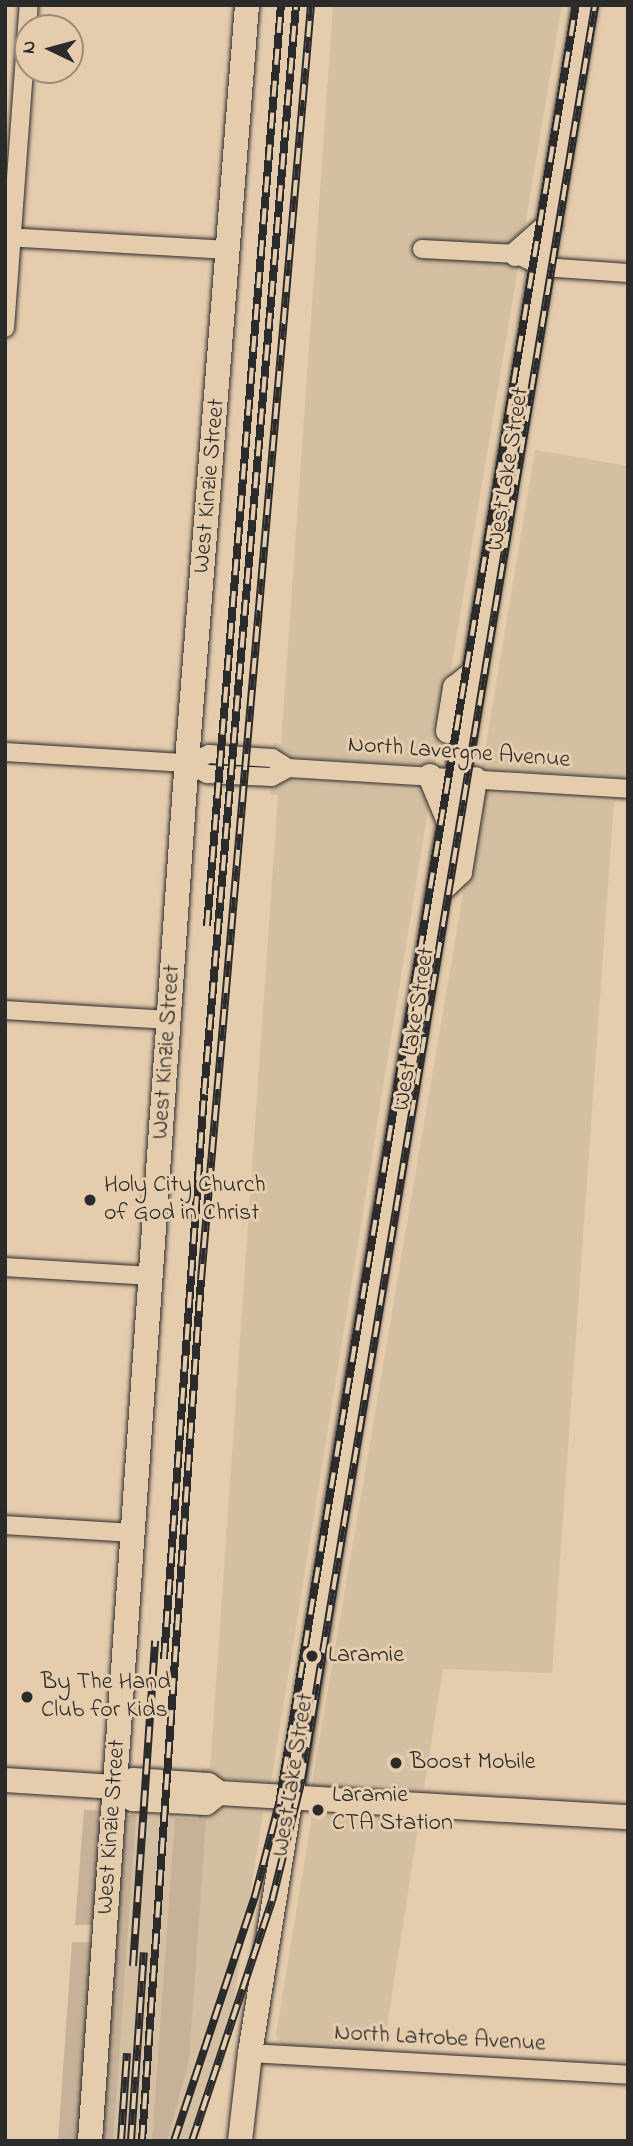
<!DOCTYPE html>
<style>
body{margin:0}
#map{position:relative;width:633px;height:2146px;overflow:hidden;background:#e5ccad;font-family:"Indie Flower",sans-serif}
div>[style]{position:absolute}
.built>*{inset:0;background:#d5bfa2}
.green>*{inset:0;background:#c7b198}
.roads{filter:drop-shadow(0 0 2px #2b2b2b) drop-shadow(0 0 2px #2b2b2b)}
.street>*{height:18px;margin:-9px;padding:0 9px;transform-origin:9px;border-radius:9px;background:#e5ccad}
.secondary>*{height:24px;margin:-12px;padding:0 12px;transform-origin:12px;border-radius:12px;background:#e5ccad}
.rail>*{height:8px;margin-top:-4px;transform-origin:0;background:repeating-linear-gradient(90deg,#e5ccad 0 16px,#2b2b2b 0 32px);box-sizing:border-box;border-block:2px solid #2b2b2b}
.dots>*{width:19px;height:19px;translate:-50% -50%;box-sizing:border-box;border:4px solid #e5ccad;border-radius:50%}
span{translate:-50% -50%;white-space:nowrap;text-align:center;line-height:1.15;-webkit-text-stroke:6px #e5ccad;paint-order:stroke}
.street-label{font-size:24px;color:#2b2b2b}
.poi-label{font-size:24px;color:#2b2b2b}
.left{translate:0 -50%;text-align:left}
.frame{position:absolute;inset:0;border:7px solid #2b2b2b;pointer-events:none}
.north{position:absolute;left:14px;top:14px;width:70px;height:70px;box-sizing:border-box;background:#e5ccad;border:2px solid #9b8c79;border-radius:50%;rotate:275deg;font-size:19px;font-weight:700;line-height:28px;text-align:center;color:#2b2b2b}
.north::after{content:'';display:block;margin:auto;width:24px;height:32px;background:#2b2b2b;clip-path:polygon(50% 0,100% 100%,50% 72%,0 100%)}
</style>
<div id="map">
<div class="built">
<i style="clip-path:polygon(333px 5px,562px 5px,435px 766px,294px 757px,273px 751px,274px 743px,281px 744px)"></i>
<i style="clip-path:polygon(535px 450px,628px 466px,628px 777px,482px 769px)"></i>
<i style="clip-path:polygon(271px 780px,431px 791px,271px 1782px,202px 1777px,202px 1768px,210px 1768px,278px 795px,270px 794px)"></i>
<i style="clip-path:polygon(480px 793px,614px 802px,552px 1673px,443px 1669px,424px 1789px,394px 1787px,356px 1794px,311px 1790px)"></i>
<i style="clip-path:polygon(199px 1809px,263px 1812px,223px 2071px,219px 2070px,198px 2141px,102px 2141px,125px 1815px,198px 1819px)"></i>
<i style="clip-path:polygon(312px 1815px,419px 1822px,383px 2052px,282px 2045px,276px 2035px)"></i>
</div>
<div class="green">
<i style="clip-path:polygon(84px 1810px,106px 1811px,96px 1925px,75px 1925px)"></i>
<i style="clip-path:polygon(125px 1815px,136px 1815px,113px 2141px,102px 2141px)"></i>
<i style="clip-path:polygon(175px 1818px,206px 1820px,189px 2060px,167px 2141px,152px 2141px)"></i>
<i style="clip-path:polygon(72px 1942px,96px 1942px,79px 2141px,58px 2141px)"></i>
</div>
<div class="roads">
<div class="street">
<i style="left:5px;top:237px;width:224px;rotate:3.3deg"></i>
<i style="left:422px;top:249px;width:94px;rotate:3deg"></i>
<i style="left:516px;top:254px;width:30px;rotate:26deg"></i>
<i style="left:543px;top:267px;width:85px;rotate:4deg"></i>
<i style="left:5px;top:328px;width:324px;rotate:-85.8deg"></i>
<i style="left:5px;top:752px;width:182px;rotate:3.5deg"></i>
<i style="left:187px;top:763px;width:23px;rotate:29deg"></i>
<i style="left:207px;top:774px;width:65px;rotate:2.6deg"></i>
<i style="left:272px;top:777px;width:18px;rotate:-29deg"></i>
<i style="left:187px;top:763px;width:24px;rotate:-22deg"></i>
<i style="left:209px;top:754px;width:63px;rotate:3.6deg"></i>
<i style="left:272px;top:758px;width:19px;rotate:32deg"></i>
<i style="left:288px;top:768px;width:341px;rotate:3.5deg"></i>
<i style="left:5px;top:1010px;width:164px;rotate:3.5deg"></i>
<i style="left:5px;top:1267px;width:146px;rotate:3.5deg"></i>
<i style="left:5px;top:1525px;width:128px;rotate:3.6deg"></i>
<i style="left:250px;top:2053px;width:379px;rotate:3.3deg"></i>
</div>
<div class="secondary">
<i style="left:516px;top:254px;width:45px;rotate:-41.4deg"></i>
<i style="left:448px;top:731px;width:44px;rotate:-80.8deg"></i>
<i style="left:455px;top:688px;width:26px;rotate:-39deg"></i>
<i style="left:430px;top:776px;width:52px;rotate:67.4deg"></i>
<i style="left:444px;top:887px;width:22px;rotate:-43deg"></i>
<i style="left:460px;top:872px;width:94px;rotate:-80.8deg"></i>
<i style="left:5px;top:1780px;width:110px;rotate:3.6deg"></i>
<i style="left:115px;top:1787px;width:19px;rotate:-21deg"></i>
<i style="left:133px;top:1780px;width:75px;rotate:3.8deg"></i>
<i style="left:208px;top:1785px;width:14px;rotate:36deg"></i>
<i style="left:219px;top:1793px;width:410px;rotate:3.4deg"></i>
<i style="left:115px;top:1787px;width:22px;rotate:34deg"></i>
<i style="left:133px;top:1799px;width:73px;rotate:3.1deg"></i>
<i style="left:206px;top:1803px;width:16px;rotate:-38deg"></i>
<i style="left:90px;top:2141px;width:1358px;rotate:-85.99deg"></i>
<i style="left:185px;top:786px;width:783px;rotate:-85.46deg"></i>
<i style="left:240px;top:2141px;width:89px;rotate:-83.5deg"></i>
<i style="left:250px;top:2053px;width:618px;rotate:-80.96deg"></i>
<i style="left:347px;top:1443px;width:1458px;rotate:-80.6deg"></i>
</div>
</div>
<div class="rail">
<i style="left:207px;top:926px;width:924px;rotate:-85.41deg"></i>
<i style="left:164px;top:1659px;width:566px;rotate:-85.95deg"></i>
<i style="left:204px;top:1094px;width:1093px;rotate:-85.17deg"></i>
<i style="left:133px;top:1966px;width:326px;rotate:-86.1deg"></i>
<i style="left:121px;top:2141px;width:88px;rotate:-86.1deg"></i>
<i style="left:131px;top:2141px;width:189px;rotate:-86.1deg"></i>
<i style="left:142px;top:2141px;width:863px;rotate:-86.08deg"></i>
<i style="left:201px;top:1280px;width:1280px;rotate:-85.07deg"></i>
<i style="left:174px;top:2141px;width:258px;rotate:-71.7deg"></i>
<i style="left:255px;top:1896px;width:95px;rotate:-75.4deg"></i>
<i style="left:279px;top:1804px;width:1823px;rotate:-80.63deg"></i>
<i style="left:192px;top:2141px;width:253px;rotate:-71.6deg"></i>
<i style="left:272px;top:1901px;width:126px;rotate:-76.2deg"></i>
<i style="left:302px;top:1779px;width:1798px;rotate:-80.62deg"></i>
</div>
<div class="dots">
<i style="left:90px;top:1200px;background:#2b2b2b"></i>
<i style="left:312px;top:1656px;background:#2b2b2b"></i>
<i style="left:27px;top:1697px;background:#2b2b2b"></i>
<i style="left:396px;top:1763px;background:#2b2b2b"></i>
<i style="left:318px;top:1810px;background:#2b2b2b"></i>
</div>
<div class="street-label">
<span style="left:509px;top:469px;rotate:-81deg">West Lake Street</span>
<span style="left:210px;top:486px;rotate:-85deg">West Kinzie Street</span>
<span style="left:459px;top:753px;rotate:4deg">North Lavergne Avenue</span>
<span style="left:415px;top:1029px;rotate:-81deg">West Lake Street</span>
<span style="left:167px;top:1052px;rotate:-86deg">West Kinzie Street</span>
<span style="left:294px;top:1775px;rotate:-81deg">West Lake Street</span>
<span style="left:112px;top:1827px;rotate:-86deg">West Kinzie Street</span>
<span style="left:440px;top:2039px;rotate:3deg">North Latrobe Avenue</span>
</div>
<div class="poi-label">
<span class="left" style="left:104px;top:1200px">Holy City Church<br>of God in Christ</span>
<span class="left" style="left:328px;top:1656px">Laramie</span>
<span class="left" style="left:41px;top:1697px">By The Hand<br>Club for Kids</span>
<span class="left" style="left:410px;top:1763px">Boost Mobile</span>
<span class="left" style="left:332px;top:1810px">Laramie<br>CTA Station</span>
</div>
<div class="frame"></div>
<div class="north">N</div>
</div>
